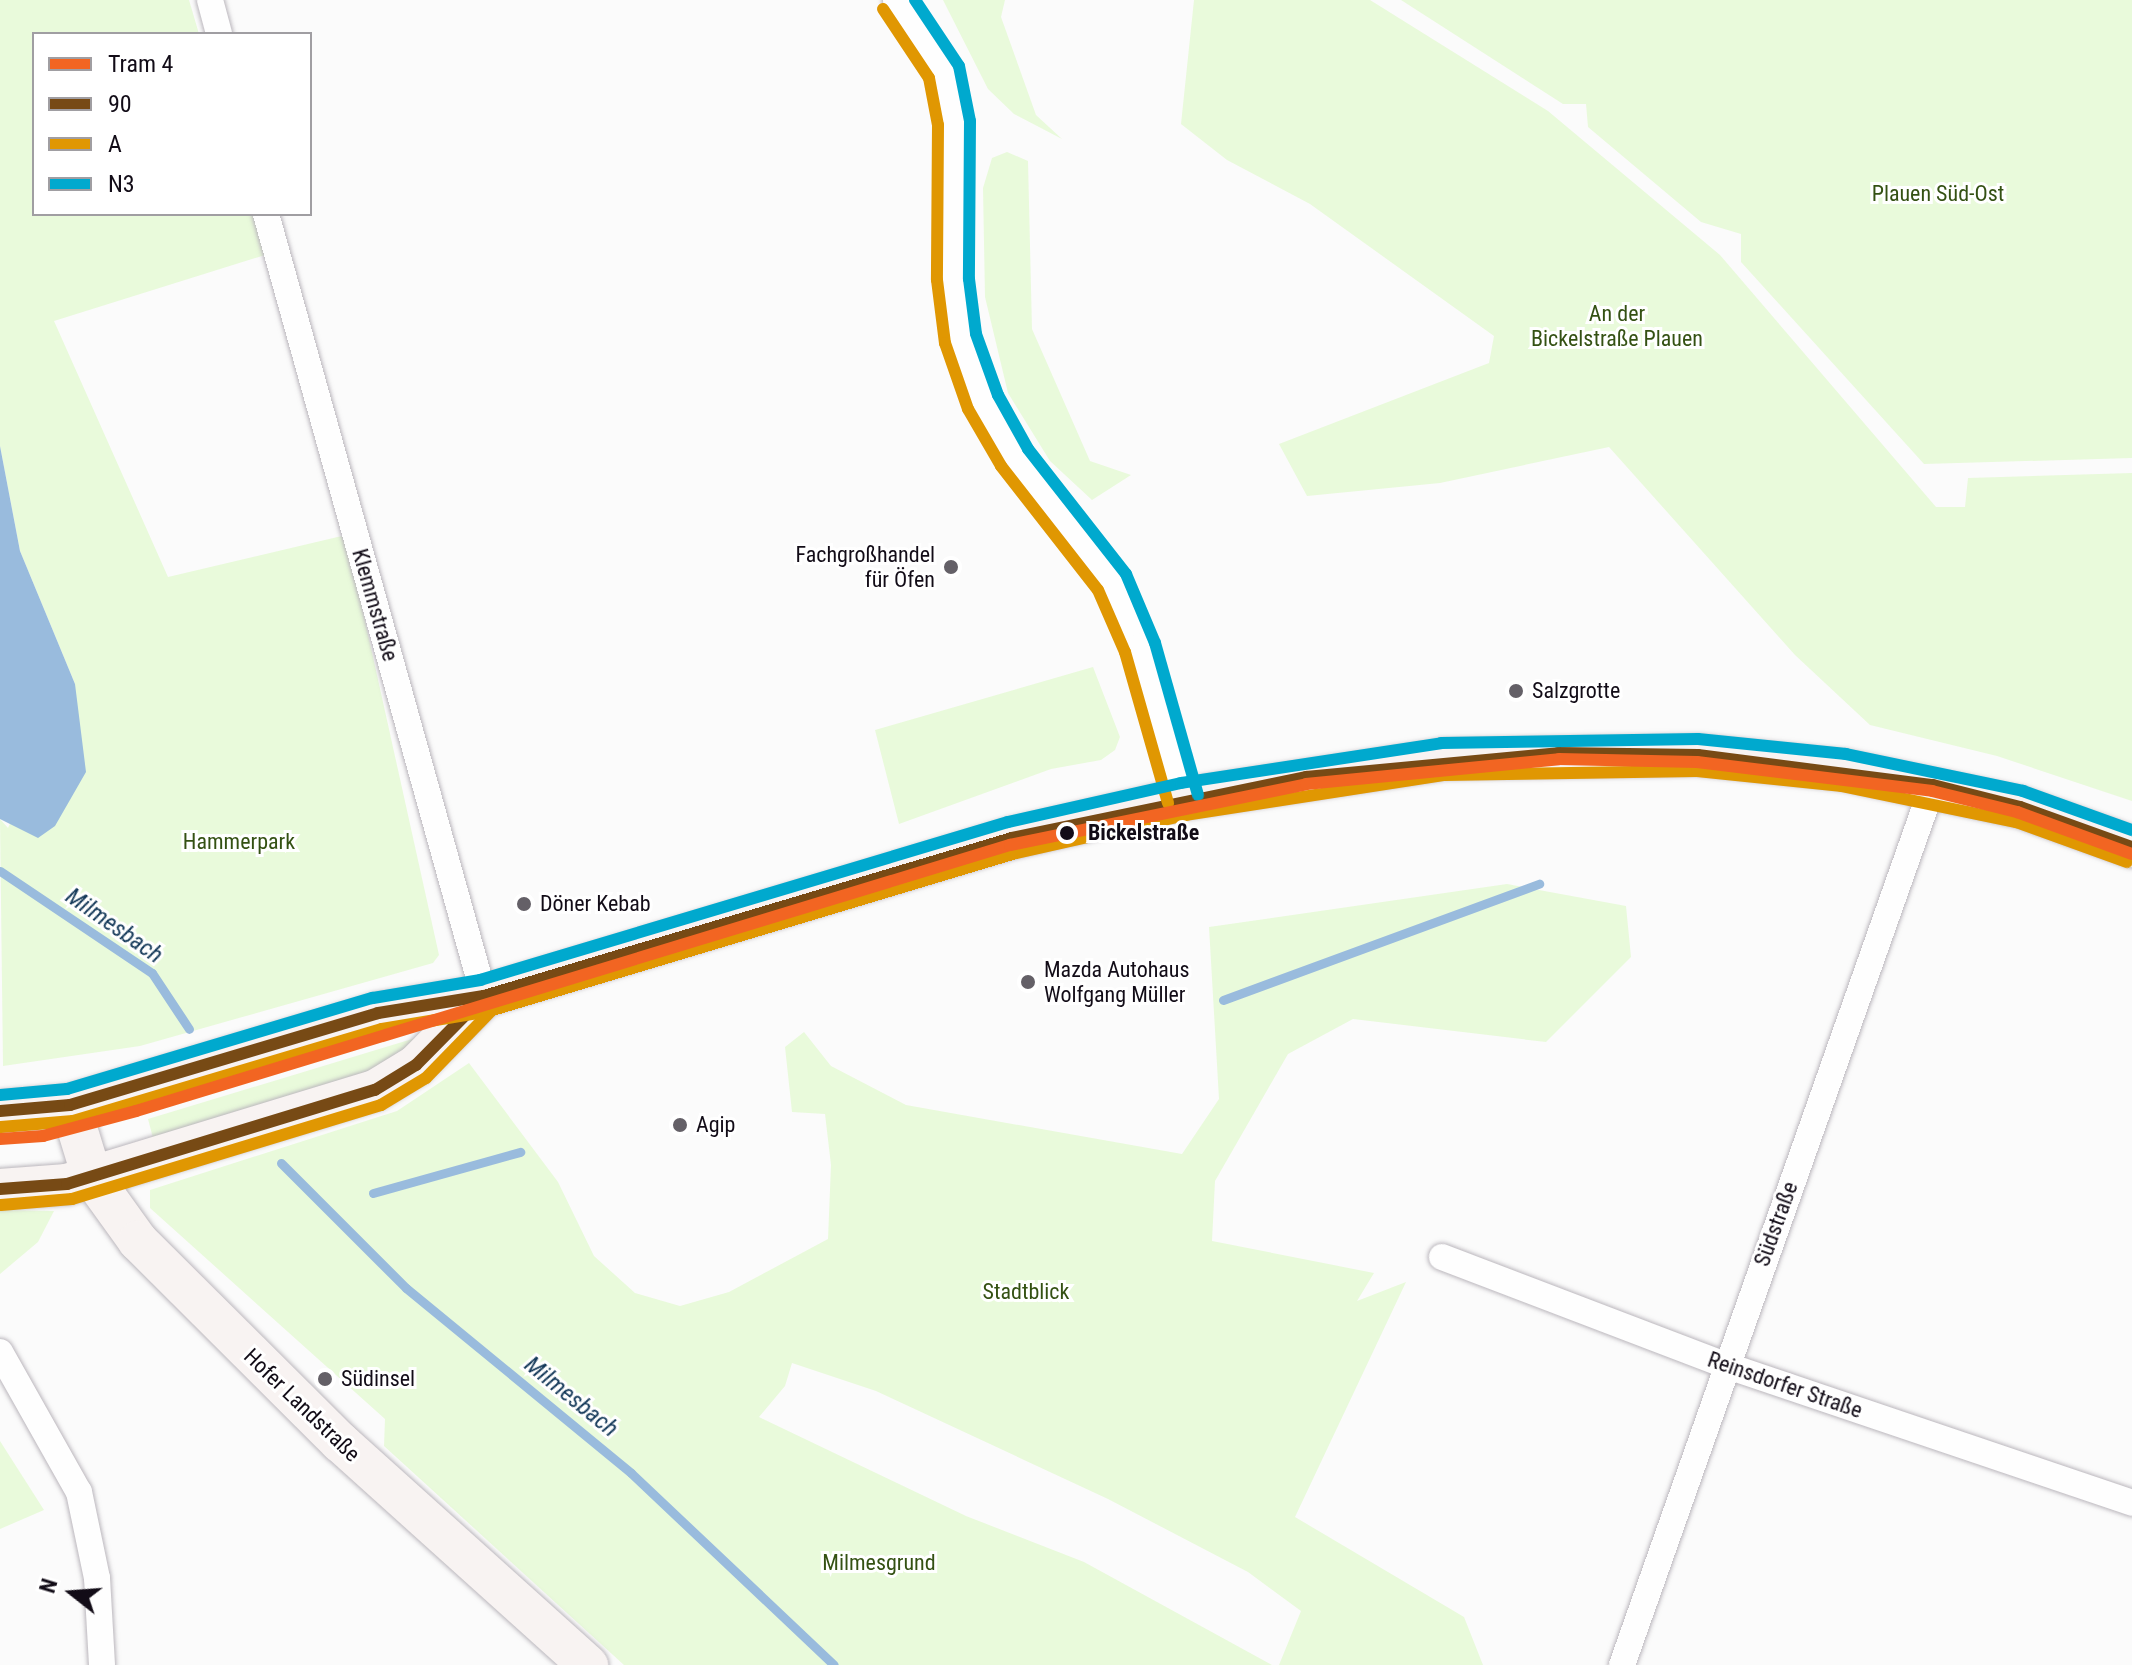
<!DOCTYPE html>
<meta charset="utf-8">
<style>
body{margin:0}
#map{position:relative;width:2132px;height:1665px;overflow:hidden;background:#fbfbfb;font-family:"Roboto Condensed",sans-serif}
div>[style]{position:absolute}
.green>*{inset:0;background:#e9fadb}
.water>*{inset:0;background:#9bd}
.stream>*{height:9px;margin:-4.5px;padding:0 4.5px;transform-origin:4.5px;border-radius:4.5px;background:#9bd}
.roads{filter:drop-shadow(0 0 2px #bbb7bd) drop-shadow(0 0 2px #bbb7bd)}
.street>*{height:26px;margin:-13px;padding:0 13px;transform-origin:13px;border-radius:13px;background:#fefefe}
.primary>*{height:40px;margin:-20px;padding:0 20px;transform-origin:20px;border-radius:20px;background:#f8f3f2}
.bus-1>*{height:12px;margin:-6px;padding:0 6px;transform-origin:6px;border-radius:6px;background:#774a15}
.bus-2>*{height:12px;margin:-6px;padding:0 6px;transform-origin:6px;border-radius:6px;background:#e09702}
.bus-3>*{height:12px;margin:-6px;padding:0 6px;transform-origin:6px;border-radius:6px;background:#00a9ce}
.tram-1>*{height:12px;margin:-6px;padding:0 6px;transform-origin:6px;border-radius:6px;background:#f26522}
.dots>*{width:22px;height:22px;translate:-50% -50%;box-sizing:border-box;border:4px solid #fff;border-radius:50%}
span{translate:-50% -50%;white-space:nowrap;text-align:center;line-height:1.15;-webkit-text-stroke:6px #fff;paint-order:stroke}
.park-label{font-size:22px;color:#345113}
.poi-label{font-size:22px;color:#120c17}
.right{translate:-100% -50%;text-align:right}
.left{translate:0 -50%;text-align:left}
.street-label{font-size:22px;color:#120c17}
.stop-label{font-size:22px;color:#120c17;font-weight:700}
.water-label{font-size:24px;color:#133858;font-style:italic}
.legend{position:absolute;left:32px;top:32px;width:280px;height:184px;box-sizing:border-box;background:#fff;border:2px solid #a09ea2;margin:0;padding:10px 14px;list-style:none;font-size:24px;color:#120c17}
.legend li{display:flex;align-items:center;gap:16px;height:40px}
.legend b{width:40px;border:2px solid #a09ea2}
.north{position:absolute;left:32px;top:1553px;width:80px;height:80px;-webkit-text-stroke:6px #fff;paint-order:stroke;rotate:287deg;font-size:22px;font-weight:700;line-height:32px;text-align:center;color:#120c17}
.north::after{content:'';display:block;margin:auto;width:28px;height:36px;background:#120c17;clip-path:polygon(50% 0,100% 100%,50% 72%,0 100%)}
</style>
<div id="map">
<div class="green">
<i style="clip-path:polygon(0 0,189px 0,199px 34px,34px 34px,34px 214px,255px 214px,268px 254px,54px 321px,168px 577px,346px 535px,439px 955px,433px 963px,140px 1046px,3px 1066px,0 819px,8px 828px,75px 684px,20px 551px,0 446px)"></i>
<i style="clip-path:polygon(943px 0,1005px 0,1001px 17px,1036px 115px,1062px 139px,1014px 114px,988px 89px)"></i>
<i style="clip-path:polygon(1194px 0,1370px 0,1548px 111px,1720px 255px,1936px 507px,1965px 507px,1968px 478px,2132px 473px,2132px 801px,1997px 756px,1870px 725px,1795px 655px,1609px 447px,1440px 483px,1307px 496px,1279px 444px,1489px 363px,1494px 336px,1310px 204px,1227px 160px,1181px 124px)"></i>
<i style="clip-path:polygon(1401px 0,2132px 0,2132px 458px,1924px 464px,1741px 262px,1741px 234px,1701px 222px,1588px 127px,1586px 104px,1563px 104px)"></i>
<i style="clip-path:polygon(1007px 152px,1028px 161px,1032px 329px,1090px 461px,1131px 475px,1092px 500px,1050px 461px,1008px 393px,985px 297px,983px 188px,992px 158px)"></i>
<i style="clip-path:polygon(1093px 667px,1120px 737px,1115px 750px,1101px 760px,1051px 769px,899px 824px,875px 730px)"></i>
<i style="clip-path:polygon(1507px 884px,1626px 906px,1631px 957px,1546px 1042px,1353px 1019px,1288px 1054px,1215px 1181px,1212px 1241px,1374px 1273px,1357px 1301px,1406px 1282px,1295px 1517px,1464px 1617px,1483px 1665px,1279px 1665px,1301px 1611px,1248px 1572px,1108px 1499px,876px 1391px,792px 1363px,785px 1386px,759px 1417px,966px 1516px,1084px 1562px,1272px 1665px,624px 1665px,384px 1446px,385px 1419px,150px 1208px,150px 1190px,397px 1111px,469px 1063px,558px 1182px,594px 1256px,635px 1293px,680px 1306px,729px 1292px,828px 1239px,831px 1165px,825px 1114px,792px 1112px,785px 1047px,804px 1032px,831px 1066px,906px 1105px,1182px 1154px,1219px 1099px,1209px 927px)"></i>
<i style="clip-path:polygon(422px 1036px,393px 1065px,153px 1138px,148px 1119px)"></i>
<i style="clip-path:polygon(0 1210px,54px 1211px,38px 1242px,0 1274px)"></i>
<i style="clip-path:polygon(0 1441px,44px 1510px,0 1529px)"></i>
</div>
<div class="water">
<i style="clip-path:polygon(0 446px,20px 551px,75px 684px,86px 772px,55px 826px,38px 838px,0 819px)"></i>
</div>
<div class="stream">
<i style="left:0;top:871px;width:183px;rotate:33.9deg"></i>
<i style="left:152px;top:973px;width:67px;rotate:56.5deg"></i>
<i style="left:1223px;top:1000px;width:337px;rotate:-20.2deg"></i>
<i style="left:281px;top:1163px;width:177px;rotate:45deg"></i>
<i style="left:406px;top:1288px;width:291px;rotate:39.4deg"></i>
<i style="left:631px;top:1473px;width:279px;rotate:43.4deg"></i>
<i style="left:373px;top:1193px;width:153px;rotate:-15.6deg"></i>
</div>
<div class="roads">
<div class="street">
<i style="left:210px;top:0;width:35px;rotate:75deg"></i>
<i style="left:896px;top:0;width:87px;rotate:56.3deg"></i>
<i style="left:944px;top:72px;width:53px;rotate:79.1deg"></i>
<i style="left:954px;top:124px;width:156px;rotate:90.4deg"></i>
<i style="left:953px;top:280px;width:58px;rotate:83.1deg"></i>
<i style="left:960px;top:338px;width:68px;rotate:70.2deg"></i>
<i style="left:983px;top:402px;width:64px;rotate:60.3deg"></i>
<i style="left:1015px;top:458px;width:157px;rotate:52deg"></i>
<i style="left:1112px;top:582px;width:71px;rotate:66.7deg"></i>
<i style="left:1140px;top:647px;width:158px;rotate:74.2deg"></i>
<i style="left:266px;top:214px;width:812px;rotate:74.42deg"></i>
<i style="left:1442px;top:1257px;width:303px;rotate:20.9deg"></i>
<i style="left:1725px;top:1365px;width:430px;rotate:18.7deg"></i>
<i style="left:0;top:1352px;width:161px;rotate:60.6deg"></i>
<i style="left:79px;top:1492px;width:88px;rotate:78.2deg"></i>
<i style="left:97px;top:1578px;width:87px;rotate:86.7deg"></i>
<i style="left:1622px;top:1665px;width:933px;rotate:-70.54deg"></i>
</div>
<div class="primary">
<i style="left:70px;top:1105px;width:75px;rotate:73deg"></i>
<i style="left:92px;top:1177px;width:79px;rotate:54.3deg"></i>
<i style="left:138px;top:1241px;width:285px;rotate:44.9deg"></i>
<i style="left:340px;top:1442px;width:334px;rotate:42deg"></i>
<i style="left:0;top:1111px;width:70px;rotate:-4.9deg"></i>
<i style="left:70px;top:1105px;width:321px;rotate:-16.6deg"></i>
<i style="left:378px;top:1013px;width:107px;rotate:-9.1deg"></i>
<i style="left:484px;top:996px;width:551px;rotate:-16.66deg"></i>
<i style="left:1012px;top:838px;width:175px;rotate:-12.8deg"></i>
<i style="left:1183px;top:799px;width:263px;rotate:-8.7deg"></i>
<i style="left:1443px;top:759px;width:255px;rotate:-0.9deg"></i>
<i style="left:1698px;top:755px;width:147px;rotate:5.9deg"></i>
<i style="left:1844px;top:770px;width:180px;rotate:11.9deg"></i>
<i style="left:2020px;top:807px;width:119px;rotate:19.7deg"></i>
<i style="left:0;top:1189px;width:67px;rotate:-4.3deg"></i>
<i style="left:67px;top:1184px;width:322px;rotate:-17deg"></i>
<i style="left:375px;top:1090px;width:48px;rotate:-31.4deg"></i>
<i style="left:416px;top:1065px;width:97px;rotate:-45.4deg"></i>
</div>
</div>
<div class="bus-1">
<i style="left:0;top:1111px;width:70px;rotate:-4.9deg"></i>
<i style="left:70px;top:1105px;width:321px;rotate:-16.6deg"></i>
<i style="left:378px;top:1013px;width:112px;rotate:-9.2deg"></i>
<i style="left:0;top:1189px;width:67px;rotate:-4.3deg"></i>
<i style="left:67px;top:1184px;width:322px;rotate:-17deg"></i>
<i style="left:375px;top:1090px;width:48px;rotate:-31.4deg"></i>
<i style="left:416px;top:1065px;width:97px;rotate:-45.4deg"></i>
<i style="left:484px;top:996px;width:551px;rotate:-16.66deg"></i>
<i style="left:1012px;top:838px;width:300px;rotate:-11.7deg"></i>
<i style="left:1306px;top:777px;width:253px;rotate:-5.4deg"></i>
<i style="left:1558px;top:753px;width:140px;rotate:0.8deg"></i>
<i style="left:1698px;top:755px;width:237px;rotate:7.3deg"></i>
<i style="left:1933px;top:785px;width:90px;rotate:14.2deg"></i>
<i style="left:2020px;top:807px;width:119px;rotate:19.7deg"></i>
</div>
<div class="bus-2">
<i style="left:883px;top:9px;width:83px;rotate:56.3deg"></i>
<i style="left:929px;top:78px;width:48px;rotate:79.2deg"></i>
<i style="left:938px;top:125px;width:155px;rotate:90.4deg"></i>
<i style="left:937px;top:280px;width:64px;rotate:82.8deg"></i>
<i style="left:945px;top:343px;width:70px;rotate:70.8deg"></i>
<i style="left:968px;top:409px;width:66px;rotate:59.9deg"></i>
<i style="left:1001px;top:466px;width:157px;rotate:52deg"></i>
<i style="left:1098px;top:590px;width:68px;rotate:66.5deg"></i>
<i style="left:1125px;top:652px;width:157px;rotate:74.1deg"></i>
<i style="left:1px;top:1127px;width:72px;rotate:-4.8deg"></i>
<i style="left:73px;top:1121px;width:322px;rotate:-16.6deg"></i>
<i style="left:382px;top:1029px;width:109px;rotate:-9.5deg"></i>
<i style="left:489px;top:1011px;width:550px;rotate:-16.69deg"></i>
<i style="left:1016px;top:853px;width:174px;rotate:-12.6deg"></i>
<i style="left:1186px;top:815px;width:261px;rotate:-8.8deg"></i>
<i style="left:1444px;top:775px;width:253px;rotate:-0.9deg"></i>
<i style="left:1697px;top:771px;width:146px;rotate:5.9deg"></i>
<i style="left:1842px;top:786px;width:178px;rotate:11.7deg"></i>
<i style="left:2016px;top:822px;width:118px;rotate:19.8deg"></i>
<i style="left:1px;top:1205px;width:71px;rotate:-4.8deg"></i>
<i style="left:72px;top:1199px;width:323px;rotate:-16.9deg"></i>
<i style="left:381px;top:1105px;width:52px;rotate:-31deg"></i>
<i style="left:426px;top:1078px;width:98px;rotate:-45.8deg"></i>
</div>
<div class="bus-3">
<i style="left:915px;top:0;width:79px;rotate:56.3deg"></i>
<i style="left:959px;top:66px;width:56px;rotate:78.7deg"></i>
<i style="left:970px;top:121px;width:158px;rotate:90.4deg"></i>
<i style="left:969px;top:279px;width:55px;rotate:82.7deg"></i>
<i style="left:976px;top:334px;width:65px;rotate:70.2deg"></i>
<i style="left:998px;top:395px;width:62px;rotate:60.9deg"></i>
<i style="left:1028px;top:449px;width:159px;rotate:51.9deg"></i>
<i style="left:1126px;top:574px;width:75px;rotate:67.2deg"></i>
<i style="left:1155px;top:643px;width:158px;rotate:74.2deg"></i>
<i style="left:0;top:1095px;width:67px;rotate:-5.1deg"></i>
<i style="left:67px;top:1089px;width:319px;rotate:-16.6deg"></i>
<i style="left:373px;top:998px;width:109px;rotate:-9.5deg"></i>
<i style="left:480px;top:980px;width:551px;rotate:-16.66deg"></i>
<i style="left:1008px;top:822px;width:177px;rotate:-12.7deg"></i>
<i style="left:1181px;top:783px;width:263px;rotate:-8.7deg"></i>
<i style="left:1441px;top:743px;width:257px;rotate:-0.9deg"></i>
<i style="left:1698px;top:739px;width:149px;rotate:5.8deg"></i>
<i style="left:1846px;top:754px;width:181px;rotate:11.8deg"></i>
<i style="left:2023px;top:791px;width:116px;rotate:19.7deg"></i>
</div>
<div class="tram-1">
<i style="left:0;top:1139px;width:43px;rotate:-4deg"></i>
<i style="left:43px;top:1136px;width:96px;rotate:-15deg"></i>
<i style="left:136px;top:1111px;width:914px;rotate:-16.93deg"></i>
<i style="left:1010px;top:845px;width:302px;rotate:-11.6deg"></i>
<i style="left:1306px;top:784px;width:254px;rotate:-5.6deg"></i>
<i style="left:1559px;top:759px;width:138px;rotate:1.2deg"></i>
<i style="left:1697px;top:762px;width:237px;rotate:7deg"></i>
<i style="left:1932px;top:791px;width:88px;rotate:13.9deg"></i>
<i style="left:2017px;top:812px;width:122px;rotate:20.1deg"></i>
</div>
<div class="dots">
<i style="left:951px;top:567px;background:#646067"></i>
<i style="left:1516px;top:691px;background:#646067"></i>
<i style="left:1067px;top:833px;background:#120c17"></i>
<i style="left:524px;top:904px;background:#646067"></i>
<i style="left:1028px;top:982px;background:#646067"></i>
<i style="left:680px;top:1125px;background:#646067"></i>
<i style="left:325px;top:1379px;background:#646067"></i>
</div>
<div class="park-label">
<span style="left:1938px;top:194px">Plauen Süd-Ost</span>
<span style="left:1617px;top:326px">An der<br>Bickelstraße Plauen</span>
<span style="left:239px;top:842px">Hammerpark</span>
<span style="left:1026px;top:1292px">Stadtblick</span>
<span style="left:879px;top:1563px">Milmesgrund</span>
</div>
<div class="poi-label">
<span class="right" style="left:935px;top:567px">Fachgroßhandel<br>für Öfen</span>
<span class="left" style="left:1532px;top:691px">Salzgrotte</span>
<span class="left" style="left:540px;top:904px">Döner Kebab</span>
<span class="left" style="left:1044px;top:982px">Mazda Autohaus<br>Wolfgang Müller</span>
<span class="left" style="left:696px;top:1125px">Agip</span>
<span class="left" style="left:341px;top:1379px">Südinsel</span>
</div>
<div class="street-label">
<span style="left:375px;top:605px;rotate:74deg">Klemmstraße</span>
<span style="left:1776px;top:1224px;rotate:-70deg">Südstraße</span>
<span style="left:1785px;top:1385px;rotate:19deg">Reinsdorfer Straße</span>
<span style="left:302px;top:1405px;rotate:44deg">Hofer Landstraße</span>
</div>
<div class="stop-label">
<span class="left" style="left:1088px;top:833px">Bickelstraße</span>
</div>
<div class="water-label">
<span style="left:114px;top:926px;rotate:35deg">Milmesbach</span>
<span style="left:571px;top:1397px;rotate:39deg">Milmesbach</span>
</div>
<ul class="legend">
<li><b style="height:10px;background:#f26522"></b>Tram 4</li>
<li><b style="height:10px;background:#774a15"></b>90</li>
<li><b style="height:10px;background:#e09702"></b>A</li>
<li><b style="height:10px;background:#00a9ce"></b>N3</li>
</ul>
<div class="north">N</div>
</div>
